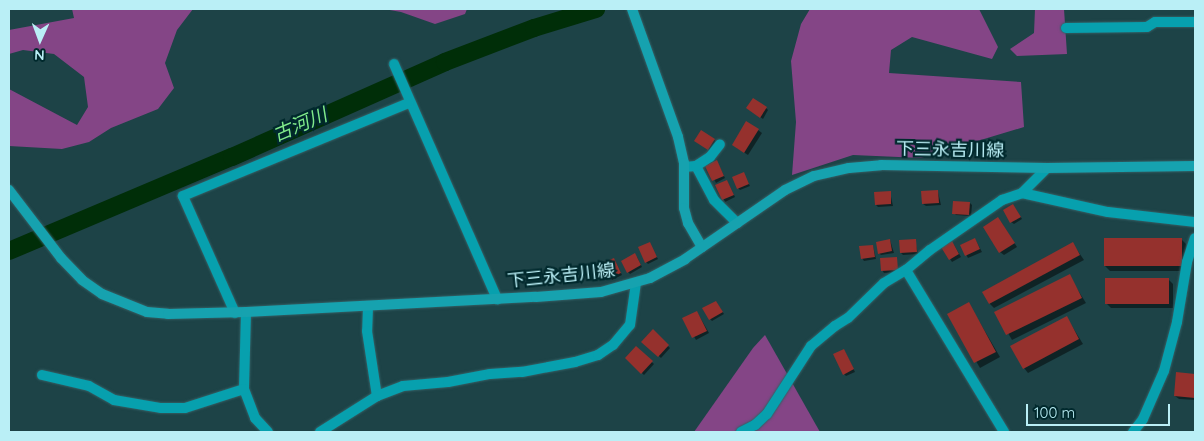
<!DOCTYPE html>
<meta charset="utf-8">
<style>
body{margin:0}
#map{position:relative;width:1204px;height:441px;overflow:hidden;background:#1d4347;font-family:Quicksand,"Noto Sans JP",sans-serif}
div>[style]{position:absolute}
.green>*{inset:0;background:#844586}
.shadow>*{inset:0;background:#0007}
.river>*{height:18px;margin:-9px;padding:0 9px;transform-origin:9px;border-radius:9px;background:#002e08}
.building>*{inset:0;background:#95312d}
.roads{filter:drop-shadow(0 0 1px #346065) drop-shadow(0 0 1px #346065)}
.street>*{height:10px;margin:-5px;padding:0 5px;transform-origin:5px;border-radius:5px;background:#07a0ae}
.secondary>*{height:10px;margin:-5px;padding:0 5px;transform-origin:5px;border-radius:5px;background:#16a2af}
span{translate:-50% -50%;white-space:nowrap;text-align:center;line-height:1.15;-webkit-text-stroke:4.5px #00292d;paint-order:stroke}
.street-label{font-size:18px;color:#baeff6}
.water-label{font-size:19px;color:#80ea8a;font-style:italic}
.frame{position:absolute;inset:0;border:10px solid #baeff6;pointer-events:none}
.north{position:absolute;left:15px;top:15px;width:50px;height:50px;-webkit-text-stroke:4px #00292d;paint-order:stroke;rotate:182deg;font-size:14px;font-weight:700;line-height:20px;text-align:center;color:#baeff6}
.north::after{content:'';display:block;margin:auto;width:18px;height:22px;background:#baeff6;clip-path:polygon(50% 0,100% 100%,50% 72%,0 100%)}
.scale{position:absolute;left:1026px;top:404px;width:144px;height:22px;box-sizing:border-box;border:2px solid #baeff6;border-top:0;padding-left:6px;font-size:15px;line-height:18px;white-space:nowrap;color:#baeff6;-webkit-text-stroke:4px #00292d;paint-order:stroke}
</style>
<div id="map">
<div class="green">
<i style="clip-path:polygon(72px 9px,193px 9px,177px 30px,165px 63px,174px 88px,158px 109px,111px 128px,89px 142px,62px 149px,9px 146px,9px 89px,77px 125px,88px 107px,84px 77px,54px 54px,23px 50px,9px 54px,9px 30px,74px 18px)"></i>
<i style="clip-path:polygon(384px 9px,467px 9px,465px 14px,435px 24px,401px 12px)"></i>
<i style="clip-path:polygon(810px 9px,979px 9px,998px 47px,992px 59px,912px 37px,891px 50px,889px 73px,1021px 82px,1024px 127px,921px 158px,853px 155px,792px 175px,796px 122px,791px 61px,801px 24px)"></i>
<i style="clip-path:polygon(1035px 9px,1064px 9px,1067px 54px,1017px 56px,1010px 49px,1034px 33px)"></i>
<i style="clip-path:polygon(765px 335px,820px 432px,694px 432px,753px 348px)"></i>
</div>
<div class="shadow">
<i style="clip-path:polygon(766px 108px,768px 110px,763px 119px,750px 110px)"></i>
<i style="clip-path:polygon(758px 130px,762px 133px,748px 155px,737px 148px)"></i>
<i style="clip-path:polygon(702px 132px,717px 142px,711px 151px,698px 143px)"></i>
<i style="clip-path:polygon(717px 162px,725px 178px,716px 183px,707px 166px)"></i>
<i style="clip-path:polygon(743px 173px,750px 186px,740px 190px,738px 188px)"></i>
<i style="clip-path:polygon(727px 181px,735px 197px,725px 202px,717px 186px)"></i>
<i style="clip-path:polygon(890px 192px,893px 206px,878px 207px,876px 205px)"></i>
<i style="clip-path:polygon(938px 192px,941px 205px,926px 206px,923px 204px)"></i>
<i style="clip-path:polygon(970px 203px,972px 205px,971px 216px,956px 215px,954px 213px)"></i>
<i style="clip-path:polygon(1013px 205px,1022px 219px,1014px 224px,1011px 222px)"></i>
<i style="clip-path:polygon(1001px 222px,1017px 247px,1004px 255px,1000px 252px)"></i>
<i style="clip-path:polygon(975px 239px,982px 252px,968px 258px,961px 245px)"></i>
<i style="clip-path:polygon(1181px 239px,1186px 244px,1186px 271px,1110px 271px,1105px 266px)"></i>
<i style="clip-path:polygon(890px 240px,894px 253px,881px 255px,879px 253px)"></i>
<i style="clip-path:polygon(915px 241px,918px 254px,903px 255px,901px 253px)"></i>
<i style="clip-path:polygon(649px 243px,658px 259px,648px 264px,646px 262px)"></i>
<i style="clip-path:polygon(1073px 244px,1084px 260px,994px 308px,990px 304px,983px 292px)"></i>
<i style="clip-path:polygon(954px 245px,961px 257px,952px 262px,943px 248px)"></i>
<i style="clip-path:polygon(873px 246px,876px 259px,864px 261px,862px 258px)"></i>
<i style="clip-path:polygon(637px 257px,642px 267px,630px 274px,628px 272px)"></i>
<i style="clip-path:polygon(614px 259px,622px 275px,612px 280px,604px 264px)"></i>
<i style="clip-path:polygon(896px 259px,896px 272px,884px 273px,882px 270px)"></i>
<i style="clip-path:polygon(1069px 276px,1086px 303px,1012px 340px,996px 312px)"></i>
<i style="clip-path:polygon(1168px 279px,1173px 284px,1173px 308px,1111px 308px,1106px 303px)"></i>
<i style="clip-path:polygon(716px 302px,724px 314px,712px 321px,710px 319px)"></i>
<i style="clip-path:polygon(969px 304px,1000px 357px,980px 368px,949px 315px)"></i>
<i style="clip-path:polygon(697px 312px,709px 333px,696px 340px,684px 319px)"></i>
<i style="clip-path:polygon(1067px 318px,1083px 344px,1028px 373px,1024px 368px)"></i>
<i style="clip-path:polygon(653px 331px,670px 348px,661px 358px,643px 342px)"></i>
<i style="clip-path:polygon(636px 348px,654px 364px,644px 375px,626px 358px)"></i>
<i style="clip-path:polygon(845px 352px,855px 372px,846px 376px,844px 374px)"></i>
<i style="clip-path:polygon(1177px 374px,1195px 375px,1195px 400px,1179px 399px,1175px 396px)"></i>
</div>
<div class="river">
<i style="left:9px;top:251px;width:242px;rotate:-22.9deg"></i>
<i style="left:232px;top:157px;width:233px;rotate:-24deg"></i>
<i style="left:445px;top:62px;width:95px;rotate:-20.9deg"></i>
<i style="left:534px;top:28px;width:65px;rotate:-17deg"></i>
</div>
<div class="building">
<i style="clip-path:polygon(753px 98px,767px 107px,760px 118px,746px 108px)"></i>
<i style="clip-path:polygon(746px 121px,759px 129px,744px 153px,732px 145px)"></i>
<i style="clip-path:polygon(701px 130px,715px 139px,708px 150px,694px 141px)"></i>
<i style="clip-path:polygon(717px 160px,724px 176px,712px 181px,705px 166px)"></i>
<i style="clip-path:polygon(744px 172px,749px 184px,737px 189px,732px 177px)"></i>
<i style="clip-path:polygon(727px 180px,734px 195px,722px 200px,715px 185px)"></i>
<i style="clip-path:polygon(938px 190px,939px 203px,922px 204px,921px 191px)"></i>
<i style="clip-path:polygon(891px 191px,891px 204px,875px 205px,874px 192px)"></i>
<i style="clip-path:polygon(953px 201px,970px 202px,969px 215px,952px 214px)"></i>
<i style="clip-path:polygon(1013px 204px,1021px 217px,1010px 223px,1003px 210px)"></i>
<i style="clip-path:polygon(998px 217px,1015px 243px,999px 253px,983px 227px)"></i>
<i style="clip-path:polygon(975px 238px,980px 249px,965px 256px,960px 245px)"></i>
<i style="clip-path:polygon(1104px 238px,1182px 238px,1182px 266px,1104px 266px)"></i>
<i style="clip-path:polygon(890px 239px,892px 251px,878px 254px,876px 242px)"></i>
<i style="clip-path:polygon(916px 239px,917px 252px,900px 253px,899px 240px)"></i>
<i style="clip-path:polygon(952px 241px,959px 254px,949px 260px,941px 247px)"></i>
<i style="clip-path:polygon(650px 242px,657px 257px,645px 263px,638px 247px)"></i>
<i style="clip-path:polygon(1073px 242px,1080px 255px,989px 304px,982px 292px)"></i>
<i style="clip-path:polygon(873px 245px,875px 257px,861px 259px,859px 246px)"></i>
<i style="clip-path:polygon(635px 253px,641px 265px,627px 273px,621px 261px)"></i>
<i style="clip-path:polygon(897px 257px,898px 270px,881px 271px,880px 258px)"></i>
<i style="clip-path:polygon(614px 258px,621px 273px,609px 278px,602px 263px)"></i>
<i style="clip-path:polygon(1070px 274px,1082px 298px,1006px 335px,994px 312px)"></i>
<i style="clip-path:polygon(1105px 278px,1169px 278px,1169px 304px,1105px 304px)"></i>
<i style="clip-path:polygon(716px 301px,723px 312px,709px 320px,702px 308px)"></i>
<i style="clip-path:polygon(969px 302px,996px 352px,974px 363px,947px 314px)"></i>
<i style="clip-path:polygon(697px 311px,707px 331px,692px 338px,682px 318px)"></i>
<i style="clip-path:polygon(1067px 316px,1079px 339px,1023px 369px,1010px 346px)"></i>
<i style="clip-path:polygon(653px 329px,669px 345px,658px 357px,641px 342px)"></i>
<i style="clip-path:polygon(636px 346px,653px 361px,641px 374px,625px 358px)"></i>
<i style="clip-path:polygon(844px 349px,854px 369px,843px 375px,833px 354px)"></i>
<i style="clip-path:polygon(1176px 372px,1195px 374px,1195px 398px,1174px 396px)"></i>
</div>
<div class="roads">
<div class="street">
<i style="left:1066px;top:28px;width:81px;rotate:-0.7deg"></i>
<i style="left:1147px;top:27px;width:9px;rotate:-32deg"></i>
<i style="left:1155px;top:22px;width:40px"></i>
<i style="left:394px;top:64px;width:257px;rotate:66.3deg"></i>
<i style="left:696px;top:166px;width:38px;rotate:62deg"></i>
<i style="left:714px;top:200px;width:33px;rotate:45deg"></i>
<i style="left:684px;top:167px;width:12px;rotate:-5deg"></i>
<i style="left:696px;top:166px;width:17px;rotate:-33deg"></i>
<i style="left:710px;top:157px;width:16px;rotate:-52deg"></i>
<i style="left:1022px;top:193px;width:88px;rotate:12.5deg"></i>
<i style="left:1108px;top:212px;width:88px;rotate:6.6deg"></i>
<i style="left:906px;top:270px;width:189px;rotate:58.8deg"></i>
<i style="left:368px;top:307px;width:24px;rotate:92deg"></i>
<i style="left:367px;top:331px;width:66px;rotate:81.3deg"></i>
<i style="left:246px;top:312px;width:77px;rotate:91.5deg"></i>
<i style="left:244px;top:389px;width:31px;rotate:69deg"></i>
<i style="left:255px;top:418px;width:19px;rotate:47deg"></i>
<i style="left:235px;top:313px;width:128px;rotate:-114deg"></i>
<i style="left:183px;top:196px;width:244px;rotate:-22.4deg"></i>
<i style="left:42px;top:375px;width:48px;rotate:13.2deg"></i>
<i style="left:89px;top:386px;width:29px;rotate:29deg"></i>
<i style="left:114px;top:400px;width:48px;rotate:9.7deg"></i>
<i style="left:161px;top:408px;width:24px"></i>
<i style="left:185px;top:408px;width:62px;rotate:-17.9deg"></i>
<i style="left:320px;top:432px;width:67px;rotate:-32.3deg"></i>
<i style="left:377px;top:396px;width:28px;rotate:-21deg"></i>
<i style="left:403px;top:386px;width:45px;rotate:-5.1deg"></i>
<i style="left:448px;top:382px;width:43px;rotate:-10.8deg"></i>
<i style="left:490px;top:374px;width:32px;rotate:-4deg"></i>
<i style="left:522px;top:372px;width:54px;rotate:-10.7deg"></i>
<i style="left:575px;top:362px;width:24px;rotate:-17deg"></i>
<i style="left:598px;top:355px;width:18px;rotate:-34deg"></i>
<i style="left:613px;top:345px;width:26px;rotate:-50deg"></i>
<i style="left:630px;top:325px;width:42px;rotate:-81.9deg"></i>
<i style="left:741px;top:432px;width:16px;rotate:-27deg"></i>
<i style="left:755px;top:425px;width:16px;rotate:-43deg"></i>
<i style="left:767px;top:414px;width:81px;rotate:-57.1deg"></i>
<i style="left:811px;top:346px;width:31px;rotate:-40deg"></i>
<i style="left:835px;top:326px;width:15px;rotate:-32deg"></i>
<i style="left:848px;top:318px;width:50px;rotate:-44.2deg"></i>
<i style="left:884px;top:283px;width:26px;rotate:-31deg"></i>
<i style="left:906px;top:270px;width:31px;rotate:-40deg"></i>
<i style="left:930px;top:250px;width:88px;rotate:-34.8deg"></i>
<i style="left:1002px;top:200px;width:21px;rotate:-19deg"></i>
<i style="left:1022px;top:193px;width:35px;rotate:-45deg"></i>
<i style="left:1133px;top:432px;width:16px;rotate:-52deg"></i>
<i style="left:1143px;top:419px;width:52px;rotate:-66.4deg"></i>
<i style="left:1164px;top:371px;width:51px;rotate:-75.1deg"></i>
<i style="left:1177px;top:322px;width:61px;rotate:-80.5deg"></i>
<i style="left:1187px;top:262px;width:25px;rotate:-72deg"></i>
</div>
<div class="secondary">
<i style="left:632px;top:9px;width:136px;rotate:70.2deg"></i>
<i style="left:678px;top:137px;width:27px;rotate:77deg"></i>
<i style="left:684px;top:163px;width:45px;rotate:90deg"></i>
<i style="left:684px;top:208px;width:16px;rotate:75deg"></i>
<i style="left:688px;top:223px;width:28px;rotate:60deg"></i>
<i style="left:9px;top:190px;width:86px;rotate:52.6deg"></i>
<i style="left:61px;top:258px;width:30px;rotate:46deg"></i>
<i style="left:82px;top:280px;width:24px;rotate:35deg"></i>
<i style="left:102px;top:294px;width:48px;rotate:21.8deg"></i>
<i style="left:147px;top:312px;width:21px;rotate:5deg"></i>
<i style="left:168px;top:314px;width:78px;rotate:-1.5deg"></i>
<i style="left:246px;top:312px;width:290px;rotate:-3deg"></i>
<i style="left:536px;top:297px;width:65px;rotate:-4.4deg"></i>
<i style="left:601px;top:292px;width:51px;rotate:-15.9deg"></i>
<i style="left:650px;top:278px;width:40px;rotate:-28deg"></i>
<i style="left:685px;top:259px;width:121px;rotate:-34.6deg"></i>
<i style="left:785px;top:190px;width:32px;rotate:-26deg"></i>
<i style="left:814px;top:176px;width:36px;rotate:-13deg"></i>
<i style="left:849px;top:168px;width:32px;rotate:-5deg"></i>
<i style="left:881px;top:165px;width:166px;rotate:1deg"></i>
<i style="left:1047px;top:168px;width:148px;rotate:-0.8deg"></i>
</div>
</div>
<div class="street-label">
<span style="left:950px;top:150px;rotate:1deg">下三永吉川線</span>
<span style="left:561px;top:276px;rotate:-6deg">下三永吉川線</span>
</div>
<div class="water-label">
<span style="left:300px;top:125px;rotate:-23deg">古河川</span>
</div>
<div class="frame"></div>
<div class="north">N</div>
<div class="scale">100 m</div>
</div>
